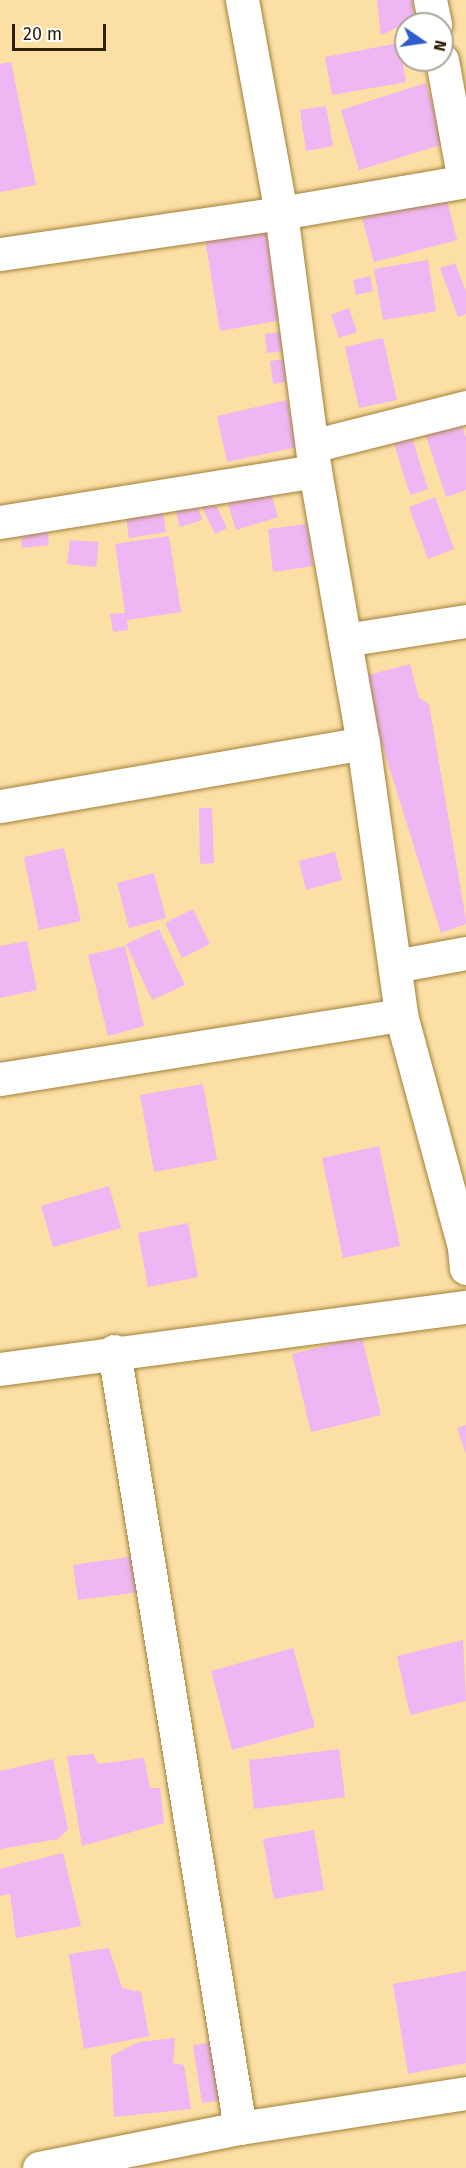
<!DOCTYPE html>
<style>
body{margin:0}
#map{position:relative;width:466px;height:2168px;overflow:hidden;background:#fbdfa5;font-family:"Fira Sans",sans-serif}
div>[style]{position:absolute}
.building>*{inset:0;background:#eeb6f2}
.roads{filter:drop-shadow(0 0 2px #a28037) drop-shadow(0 0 2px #a28037)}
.minor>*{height:33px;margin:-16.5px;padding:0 16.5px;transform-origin:16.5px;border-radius:16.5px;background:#fff}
span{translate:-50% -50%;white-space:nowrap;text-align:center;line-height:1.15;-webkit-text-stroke:5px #fff;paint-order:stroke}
.north{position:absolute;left:394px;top:12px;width:60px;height:60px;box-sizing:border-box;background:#fff;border:2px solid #aba69a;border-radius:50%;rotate:103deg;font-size:16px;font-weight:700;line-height:24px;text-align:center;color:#2e2002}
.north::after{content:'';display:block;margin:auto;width:21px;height:27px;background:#2e5ccb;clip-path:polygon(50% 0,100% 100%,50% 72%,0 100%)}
.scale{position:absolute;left:12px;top:24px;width:94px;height:27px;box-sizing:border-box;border:3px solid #2e2002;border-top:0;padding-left:8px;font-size:18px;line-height:21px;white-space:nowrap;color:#2e2002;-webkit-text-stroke:4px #fff;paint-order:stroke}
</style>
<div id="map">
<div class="building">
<i style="clip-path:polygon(377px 0,412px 0,415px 19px,381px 35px)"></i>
<i style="clip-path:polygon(399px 43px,406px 82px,332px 95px,325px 57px)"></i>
<i style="clip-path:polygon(11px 62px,36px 185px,0 192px,0 64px)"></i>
<i style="clip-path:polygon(426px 83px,444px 144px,359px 170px,341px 110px)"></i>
<i style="clip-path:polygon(326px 106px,333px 146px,306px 151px,300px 110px)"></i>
<i style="clip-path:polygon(446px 196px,457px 240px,374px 262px,362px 218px)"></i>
<i style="clip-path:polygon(266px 228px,282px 320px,220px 331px,205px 238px)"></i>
<i style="clip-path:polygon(428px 260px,436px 311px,383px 320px,374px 269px)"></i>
<i style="clip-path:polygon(455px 263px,466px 292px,466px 314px,458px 317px,440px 268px)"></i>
<i style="clip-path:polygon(370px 276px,373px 291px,356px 295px,353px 280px)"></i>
<i style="clip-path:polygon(349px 308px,357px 332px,339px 338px,331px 315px)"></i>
<i style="clip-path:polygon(288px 331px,290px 350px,267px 353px,265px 334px)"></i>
<i style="clip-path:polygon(383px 338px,397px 400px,359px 408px,345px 347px)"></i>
<i style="clip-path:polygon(295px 358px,298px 380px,273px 384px,270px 361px)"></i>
<i style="clip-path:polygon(287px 400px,297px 447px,227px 462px,217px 416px)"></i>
<i style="clip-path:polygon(460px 420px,466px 438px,466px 490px,446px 497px,425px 433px)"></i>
<i style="clip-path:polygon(409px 428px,428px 489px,410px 495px,391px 434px)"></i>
<i style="clip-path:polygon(269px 487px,278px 517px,236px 530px,227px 500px)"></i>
<i style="clip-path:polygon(435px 497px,454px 549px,428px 559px,409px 507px)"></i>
<i style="clip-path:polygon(213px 499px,227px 528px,215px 534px,201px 505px)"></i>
<i style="clip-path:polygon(196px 500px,202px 520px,180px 527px,174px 506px)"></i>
<i style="clip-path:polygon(163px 511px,166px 532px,129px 538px,126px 517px)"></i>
<i style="clip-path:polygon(46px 521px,49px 545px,22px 548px,20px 524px)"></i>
<i style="clip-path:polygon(307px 524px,313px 566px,273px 572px,268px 529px)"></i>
<i style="clip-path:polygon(169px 536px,181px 612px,127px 620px,128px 630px,113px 632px,110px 614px,125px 613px,115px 544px)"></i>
<i style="clip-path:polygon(70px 540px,99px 542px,96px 567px,67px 564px)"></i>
<i style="clip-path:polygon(410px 664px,419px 698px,429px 704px,466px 920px,466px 924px,441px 933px,361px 677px)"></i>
<i style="clip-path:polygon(199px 808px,212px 808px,214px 863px,200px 864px)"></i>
<i style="clip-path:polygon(64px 848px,81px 921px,39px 930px,24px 857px)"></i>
<i style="clip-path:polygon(335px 852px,342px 880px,306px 890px,299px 861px)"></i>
<i style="clip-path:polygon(154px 873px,166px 918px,129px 928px,117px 883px)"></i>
<i style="clip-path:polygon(193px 909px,210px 944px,182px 958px,165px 923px)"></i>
<i style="clip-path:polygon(159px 929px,185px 985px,152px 1000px,126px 944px)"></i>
<i style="clip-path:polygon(27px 941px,37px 990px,0 998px,0 946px)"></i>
<i style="clip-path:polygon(125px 946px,144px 1026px,108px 1036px,88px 955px)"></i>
<i style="clip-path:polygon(203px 1084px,217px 1160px,154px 1172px,140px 1095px)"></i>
<i style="clip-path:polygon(379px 1146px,400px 1246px,343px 1258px,322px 1158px)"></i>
<i style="clip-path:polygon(109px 1186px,121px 1228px,53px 1247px,41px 1206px)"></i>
<i style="clip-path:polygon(188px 1223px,198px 1277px,148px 1287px,138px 1233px)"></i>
<i style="clip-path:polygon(362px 1337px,381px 1415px,311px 1432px,292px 1354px)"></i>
<i style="clip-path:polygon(466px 1425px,466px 1454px,457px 1428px)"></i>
<i style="clip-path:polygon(135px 1556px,140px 1592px,78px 1600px,73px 1565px)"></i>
<i style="clip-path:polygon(463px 1640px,466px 1701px,410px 1715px,397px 1656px)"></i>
<i style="clip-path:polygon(293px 1648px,315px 1727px,232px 1750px,211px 1671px)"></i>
<i style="clip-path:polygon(339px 1749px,345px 1797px,254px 1809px,249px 1760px)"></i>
<i style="clip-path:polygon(93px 1754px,98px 1764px,144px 1758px,150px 1788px,160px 1788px,164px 1823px,82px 1846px,67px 1756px)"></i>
<i style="clip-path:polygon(53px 1759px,68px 1829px,58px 1839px,0 1849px,0 1771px)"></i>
<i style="clip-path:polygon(314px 1830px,324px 1890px,274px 1899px,263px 1839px)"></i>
<i style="clip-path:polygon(63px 1853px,81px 1926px,16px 1938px,10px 1894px,0 1896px,0 1869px)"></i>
<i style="clip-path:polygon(109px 1948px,122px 1988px,141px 1992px,149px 2036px,84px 2049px,69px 1954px)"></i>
<i style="clip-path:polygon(466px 1971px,466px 2063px,408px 2074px,393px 1984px)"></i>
<i style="clip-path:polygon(175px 2038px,173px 2063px,184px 2065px,191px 2109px,114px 2117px,111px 2056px,139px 2042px)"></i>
<i style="clip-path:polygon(223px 2041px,232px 2099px,202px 2103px,193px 2045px)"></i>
</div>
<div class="roads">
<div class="minor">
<i style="left:242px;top:0;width:217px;rotate:79.6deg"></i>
<i style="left:281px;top:213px;width:260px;rotate:82.5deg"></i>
<i style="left:315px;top:471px;width:276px;rotate:80deg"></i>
<i style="left:363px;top:743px;width:275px;rotate:82deg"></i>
<i style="left:401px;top:1015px;width:240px;rotate:74.8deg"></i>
<i style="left:464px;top:1247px;width:21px;rotate:85deg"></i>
<i style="left:430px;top:0;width:25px;rotate:78deg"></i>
<i style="left:442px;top:60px;width:123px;rotate:79.7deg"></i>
<i style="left:0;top:254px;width:284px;rotate:-8.3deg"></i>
<i style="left:281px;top:213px;width:188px;rotate:-9.8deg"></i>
<i style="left:312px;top:446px;width:159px;rotate:-14.2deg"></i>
<i style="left:0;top:522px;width:319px;rotate:-9.2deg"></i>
<i style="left:345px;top:640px;width:122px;rotate:-8.9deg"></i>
<i style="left:0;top:806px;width:368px;rotate:-9.8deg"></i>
<i style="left:395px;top:966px;width:72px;rotate:-10.4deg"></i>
<i style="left:0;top:1079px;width:406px;rotate:-9.1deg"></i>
<i style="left:114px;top:1351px;width:787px;rotate:80.79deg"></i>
<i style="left:0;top:1369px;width:470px;rotate:-7.6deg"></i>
<i style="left:39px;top:2168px;width:205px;rotate:-11.3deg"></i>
<i style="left:240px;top:2128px;width:229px;rotate:-8.8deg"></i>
</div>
</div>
<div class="north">N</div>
<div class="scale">20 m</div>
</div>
